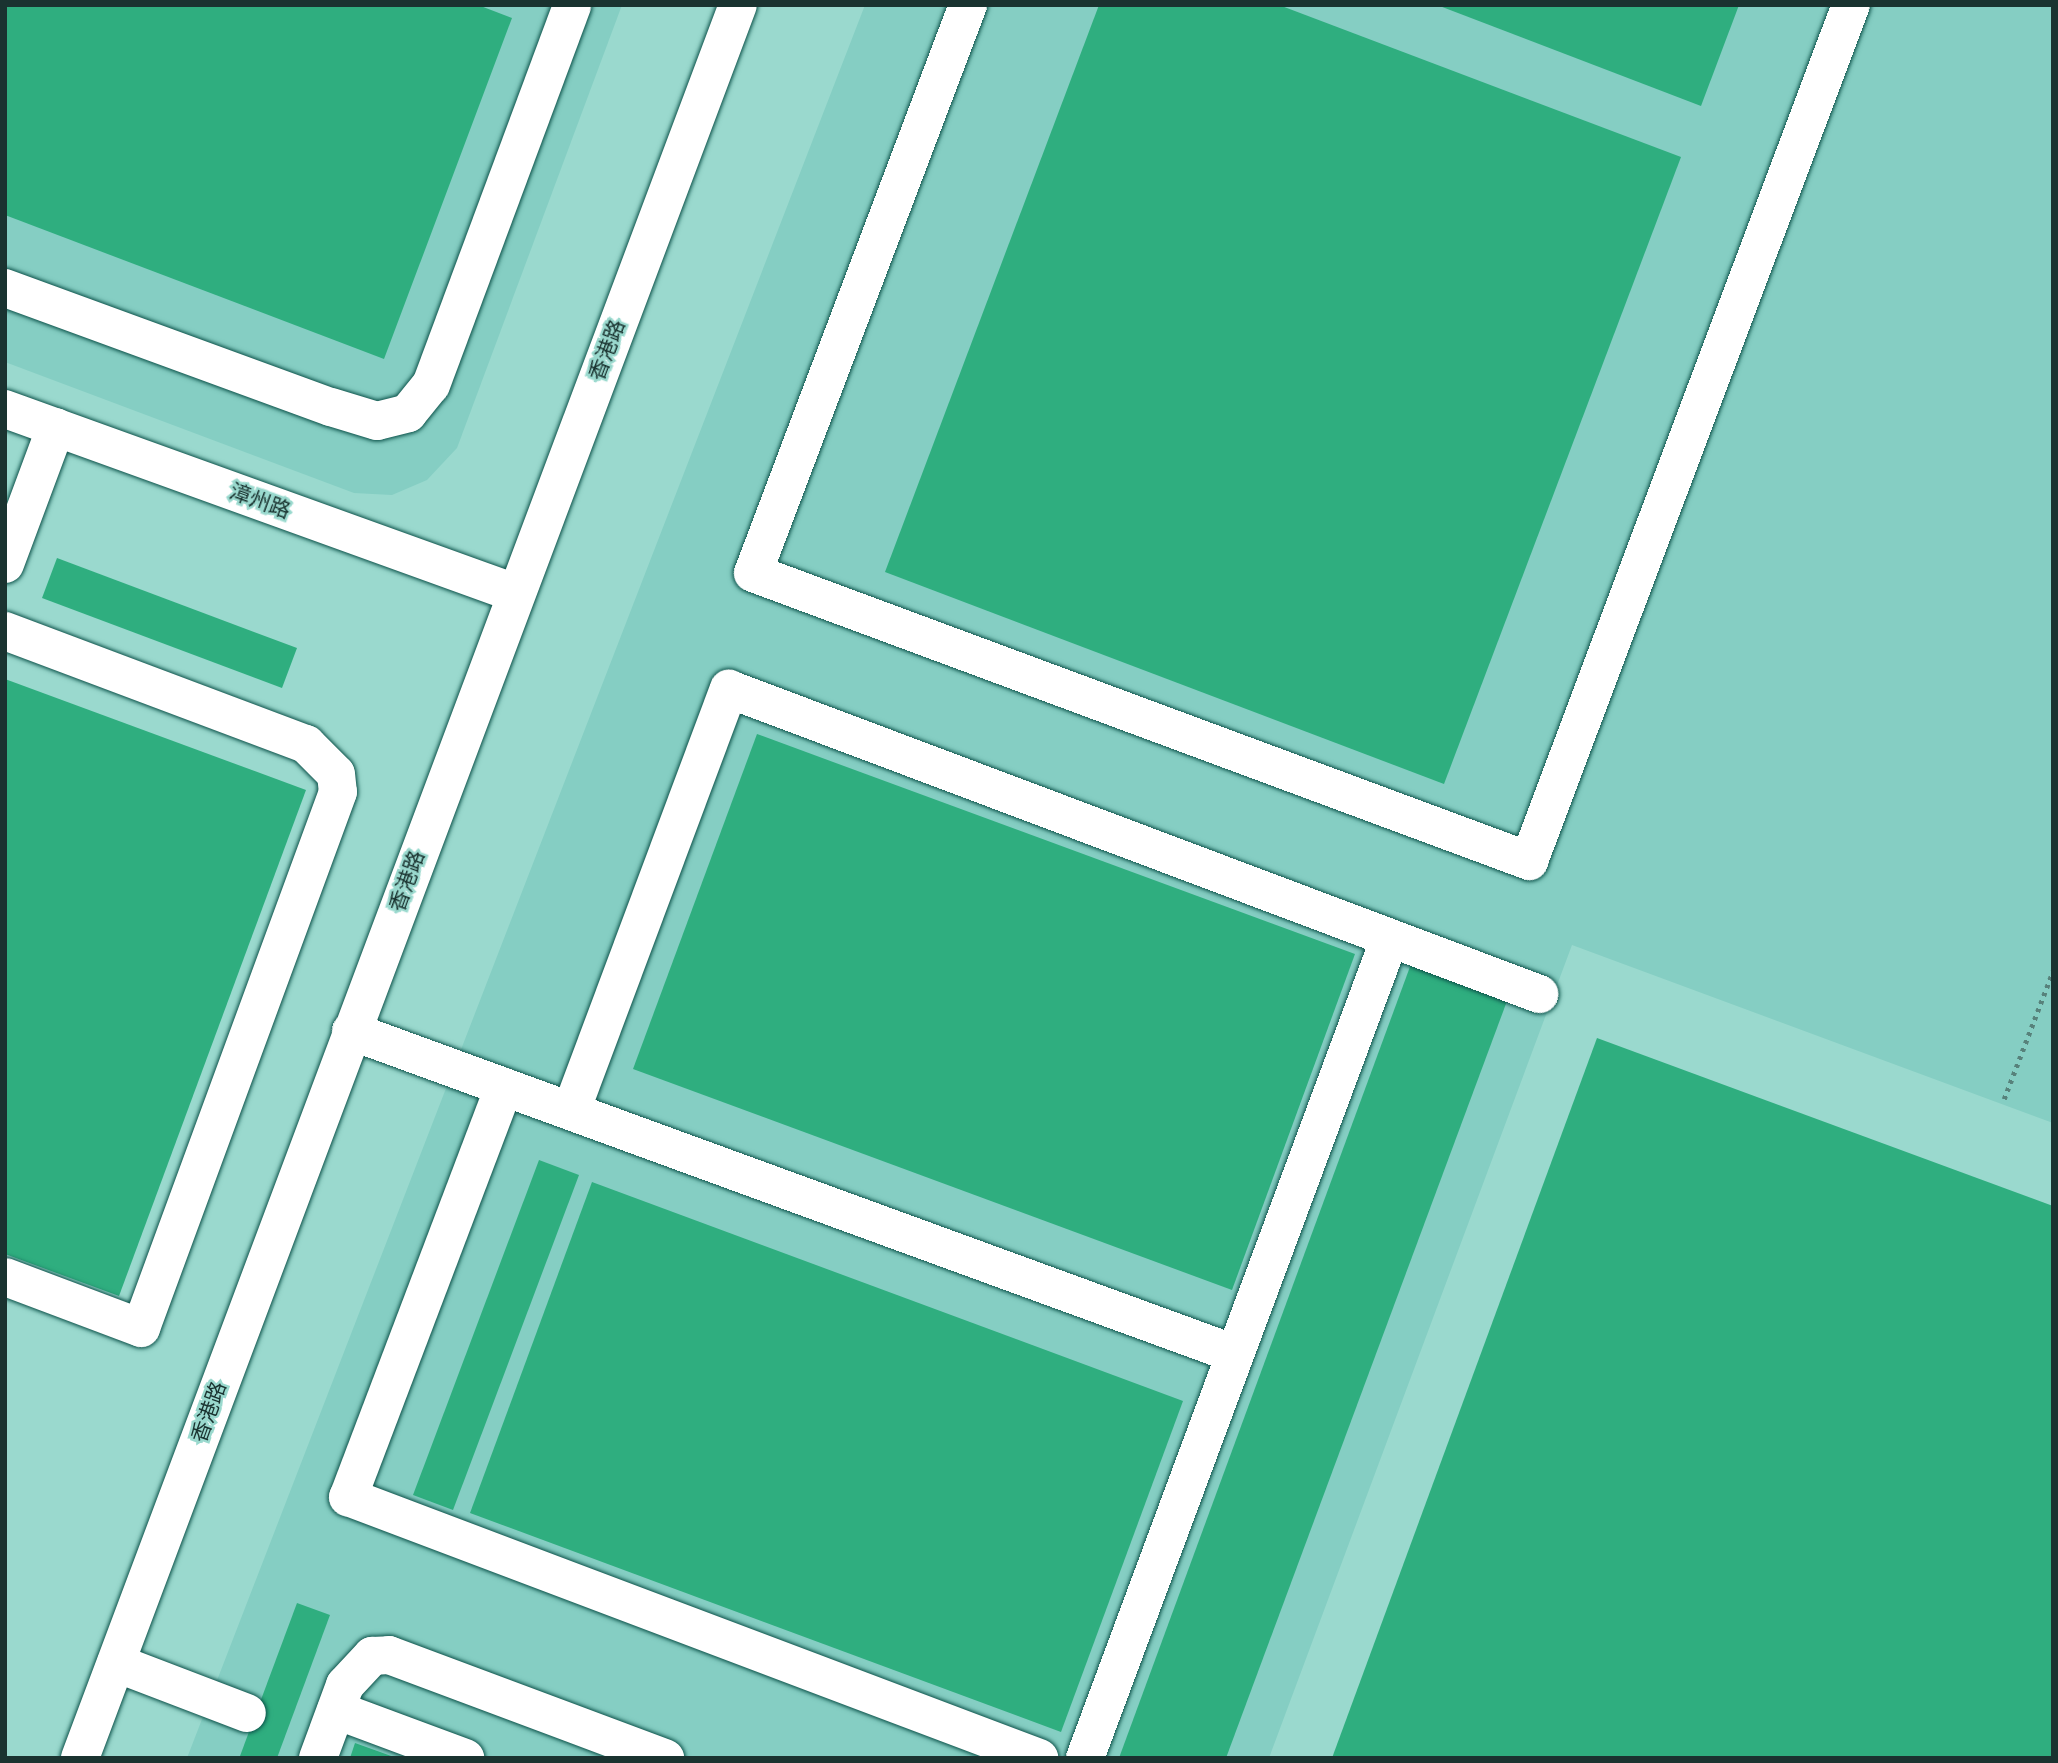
<!DOCTYPE html>
<meta charset="utf-8">
<style>
body{margin:0}
#map{position:relative;width:2058px;height:1763px;overflow:hidden;background:#9ad9ce;font-family:"PT Sans Narrow","Noto Sans SC",sans-serif}
div>[style]{position:absolute}
.built>*{inset:0;background:#85cec3}
.building>*{inset:0;background:#2fae7f}
.path>*{height:4.5px;margin-top:-2.25px;transform-origin:0;background:repeating-linear-gradient(90deg,#57827b 0 3.5px,transparent 0 8.5px)}
.roads{filter:drop-shadow(0 0 2px #0c524a) drop-shadow(0 0 2px #0c524a)}
.minor>*{height:38px;margin:-19px;padding:0 19px;transform-origin:19px;border-radius:19px;background:#fff}
span{translate:-50% -50%;white-space:nowrap;text-align:center;line-height:1.15;-webkit-text-stroke:5px #9ad9ce;paint-order:stroke}
.street-label{font-size:21px;color:#1a3330}
.frame{position:absolute;inset:0;border:7px solid #1a3330;pointer-events:none}
</style>
<div id="map">
<div class="built">
<i style="clip-path:polygon(5px 5px,622px 5px,457px 448px,427px 480px,392px 495px,354px 493px,5px 362px)"></i>
<i style="clip-path:polygon(865px 5px,2053px 5px,2053px 1123px,1572px 945px,1269px 1758px,187px 1758px)"></i>
</div>
<div class="building">
<i style="clip-path:polygon(5px 5px,478px 5px,512px 18px,384px 359px,5px 215px)"></i>
<i style="clip-path:polygon(1099px 5px,1279px 5px,1681px 157px,1444px 784px,885px 572px)"></i>
<i style="clip-path:polygon(1437px 5px,1739px 5px,1701px 106px)"></i>
<i style="clip-path:polygon(57px 558px,297px 648px,282px 688px,42px 598px)"></i>
<i style="clip-path:polygon(5px 679px,306px 790px,119px 1296px,5px 1254px)"></i>
<i style="clip-path:polygon(757px 734px,1355px 954px,1232px 1290px,633px 1069px)"></i>
<i style="clip-path:polygon(1411px 964px,1507px 1001px,1226px 1758px,1119px 1758px)"></i>
<i style="clip-path:polygon(1597px 1038px,2053px 1206px,2053px 1758px,1332px 1758px)"></i>
<i style="clip-path:polygon(539px 1160px,579px 1175px,453px 1510px,413px 1495px)"></i>
<i style="clip-path:polygon(592px 1182px,1183px 1401px,1061px 1732px,470px 1513px)"></i>
<i style="clip-path:polygon(297px 1603px,330px 1615px,277px 1758px,240px 1756px)"></i>
<i style="clip-path:polygon(355px 1743px,394px 1757px,394px 1758px,350px 1758px)"></i>
</div>
<div class="path">
<i style="left:2004px;top:1099px;width:137px;rotate:-69.1deg"></i>
</div>
<div class="roads">
<div class="minor">
<i style="left:968px;top:5px;width:607px;rotate:110.73deg"></i>
<i style="left:753px;top:573px;width:828px;rotate:20.36deg"></i>
<i style="left:1529px;top:861px;width:915px;rotate:-69.39deg"></i>
<i style="left:5px;top:288px;width:347px;rotate:20.1deg"></i>
<i style="left:331px;top:407px;width:48px;rotate:16.9deg"></i>
<i style="left:377px;top:421px;width:32px;rotate:-14deg"></i>
<i style="left:408px;top:413px;width:36px;rotate:-51deg"></i>
<i style="left:431px;top:385px;width:405px;rotate:-69.6deg"></i>
<i style="left:5px;top:409px;width:542px;rotate:19.84deg"></i>
<i style="left:5px;top:564px;width:146px;rotate:-69.6deg"></i>
<i style="left:5px;top:631px;width:322px;rotate:20.6deg"></i>
<i style="left:306px;top:744px;width:42px;rotate:45deg"></i>
<i style="left:336px;top:774px;width:18px;rotate:84deg"></i>
<i style="left:338px;top:792px;width:571px;rotate:110.18deg"></i>
<i style="left:141px;top:1328px;width:145px;rotate:-159.4deg"></i>
<i style="left:351px;top:1031px;width:941px;rotate:20.07deg"></i>
<i style="left:504px;top:1087px;width:439px;rotate:110.8deg"></i>
<i style="left:348px;top:1497px;width:739px;rotate:20.69deg"></i>
<i style="left:571px;top:1111px;width:451px;rotate:-69.5deg"></i>
<i style="left:729px;top:689px;width:866px;rotate:20.63deg"></i>
<i style="left:116px;top:1663px;width:140px;rotate:20.9deg"></i>
<i style="left:336px;top:1710px;width:138px;rotate:20.4deg"></i>
<i style="left:80px;top:1758px;width:1872px;rotate:-69.43deg"></i>
<i style="left:318px;top:1758px;width:78px;rotate:-69.7deg"></i>
<i style="left:345px;top:1685px;width:40px;rotate:-47deg"></i>
<i style="left:372px;top:1656px;width:17px;rotate:-3deg"></i>
<i style="left:389px;top:1655px;width:295px;rotate:20.5deg"></i>
<i style="left:1085px;top:1758px;width:875px;rotate:-69.6deg"></i>
</div>
</div>
<div class="street-label">
<span style="left:607px;top:350px;rotate:-69deg">香港路</span>
<span style="left:260px;top:501px;rotate:20deg">漳州路</span>
<span style="left:407px;top:881px;rotate:-70deg">香港路</span>
<span style="left:209px;top:1412px;rotate:-70deg">香港路</span>
</div>
<div class="frame"></div>
</div>
